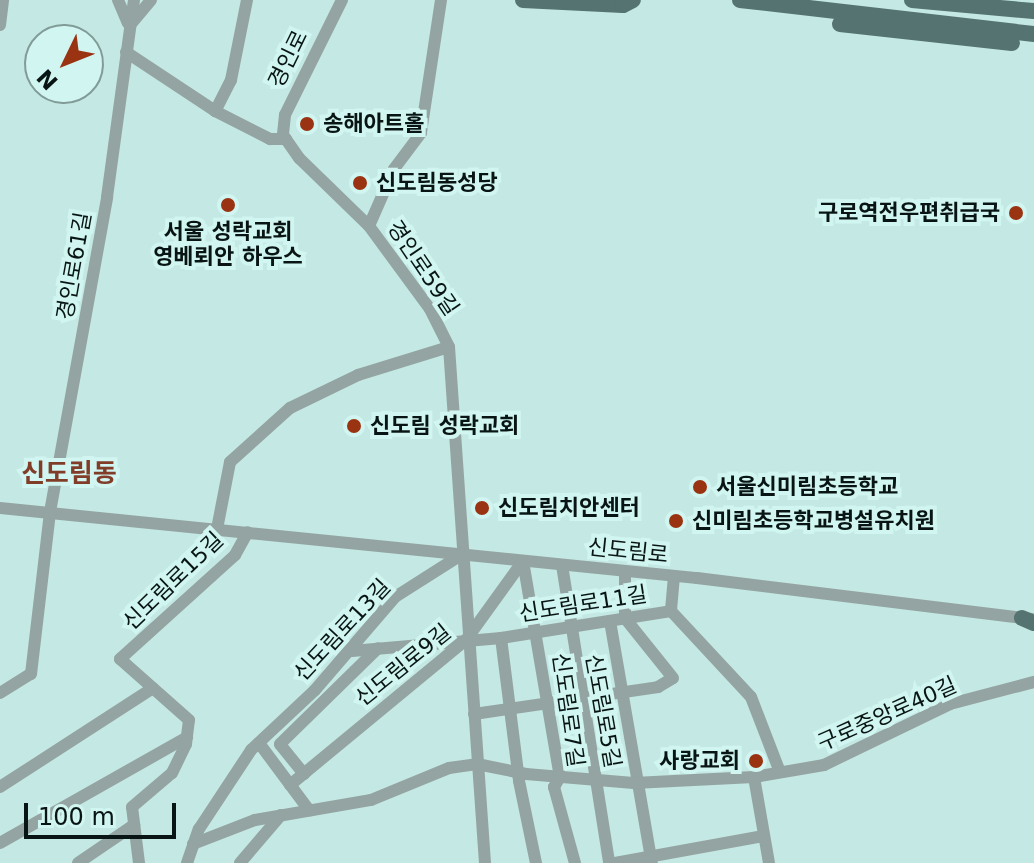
<!DOCTYPE html>
<meta charset="utf-8">
<style>
body{margin:0}
#map{position:relative;width:1034px;height:863px;overflow:hidden;background:#c4e8e3;font-family:"DejaVu Sans","Noto Sans KR",sans-serif}
div>[style]{position:absolute}
.minor>*{height:12px;margin:-6px;padding:0 6px;transform-origin:6px;border-radius:6px;background:#94a4a2}
.major>*{height:16px;margin:-8px;padding:0 8px;transform-origin:8px;border-radius:8px;background:#557370}
.dots>*{width:22px;height:22px;translate:-50% -50%;box-sizing:border-box;border:4px solid #d1f5f0;border-radius:50%}
span{translate:-50% -50%;white-space:nowrap;text-align:center;line-height:1.15;-webkit-text-stroke:8px #d1f5f0;paint-order:stroke}
.street-label{font-size:22px;color:#081514}
.poi-label{font-size:22px;color:#081514;font-weight:700}
.left{translate:0 -50%;text-align:left}
.right{translate:-100% -50%;text-align:right}
.quarter-label{font-size:26px;color:#823d29;font-weight:700}
.north{position:absolute;left:24px;top:24px;width:80px;height:80px;box-sizing:border-box;background:#d1f5f0;border:2px solid #819b98;border-radius:50%;rotate:227deg;font-size:22px;font-weight:700;line-height:32px;text-align:center;color:#081514}
.north::after{content:'';display:block;margin:auto;width:28px;height:36px;background:#9a3312;clip-path:polygon(50% 0,100% 100%,50% 72%,0 100%)}
.scale{position:absolute;left:24px;top:803px;width:152px;height:36px;box-sizing:border-box;border:4px solid #081514;border-top:0;padding-left:10px;font-size:24px;line-height:28px;white-space:nowrap;color:#081514;-webkit-text-stroke:6px #d1f5f0;paint-order:stroke}
</style>
<div id="map">
<div class="minor">
<i style="left:118px;top:0;width:25px;rotate:67deg"></i>
<i style="left:247px;top:0;width:82px;rotate:101.3deg"></i>
<i style="left:231px;top:80px;width:35px;rotate:117deg"></i>
<i style="left:215px;top:111px;width:62px;rotate:27deg"></i>
<i style="left:270px;top:139px;width:16px"></i>
<i style="left:342px;top:0;width:128px;rotate:116.4deg"></i>
<i style="left:285px;top:115px;width:20px;rotate:96deg"></i>
<i style="left:283px;top:135px;width:28px;rotate:55deg"></i>
<i style="left:299px;top:158px;width:98px;rotate:44.2deg"></i>
<i style="left:441px;top:0;width:134px;rotate:98.6deg"></i>
<i style="left:421px;top:133px;width:45px;rotate:126.9deg"></i>
<i style="left:394px;top:169px;width:62px;rotate:113.7deg"></i>
<i style="left:369px;top:226px;width:103px;rotate:53.7deg"></i>
<i style="left:430px;top:309px;width:42px;rotate:63.4deg"></i>
<i style="left:449px;top:347px;width:517px;rotate:86.01deg"></i>
<i style="left:131px;top:24px;width:31px;rotate:-50deg"></i>
<i style="left:0;top:25px;width:25px;rotate:-83deg"></i>
<i style="left:126px;top:52px;width:107px;rotate:33.5deg"></i>
<i style="left:0;top:508px;width:701px;rotate:5.74deg"></i>
<i style="left:697px;top:578px;width:337px;rotate:7deg"></i>
<i style="left:217px;top:529px;width:68px;rotate:-79deg"></i>
<i style="left:230px;top:462px;width:81px;rotate:-42deg"></i>
<i style="left:290px;top:408px;width:76px;rotate:-25.9deg"></i>
<i style="left:358px;top:375px;width:95px;rotate:-17.1deg"></i>
<i style="left:523px;top:561px;width:219px;rotate:80.3deg"></i>
<i style="left:560px;top:777px;width:12px;rotate:121deg"></i>
<i style="left:554px;top:787px;width:79px;rotate:74.6deg"></i>
<i style="left:562px;top:565px;width:302px;rotate:81deg"></i>
<i style="left:674px;top:576px;width:35px;rotate:95deg"></i>
<i style="left:671px;top:611px;width:117px;rotate:47.1deg"></i>
<i style="left:751px;top:697px;width:80px;rotate:68.9deg"></i>
<i style="left:610px;top:621px;width:246px;rotate:80.2deg"></i>
<i style="left:501px;top:638px;width:144px;rotate:82.8deg"></i>
<i style="left:519px;top:781px;width:84px;rotate:78.3deg"></i>
<i style="left:352px;top:651px;width:150px;rotate:-5deg"></i>
<i style="left:501px;top:638px;width:172px;rotate:-9deg"></i>
<i style="left:0;top:693px;width:36px;rotate:-32deg"></i>
<i style="left:31px;top:674px;width:163px;rotate:-83.3deg"></i>
<i style="left:50px;top:512px;width:320px;rotate:-79.7deg"></i>
<i style="left:107px;top:197px;width:199px;rotate:-82.2deg"></i>
<i style="left:474px;top:714px;width:186px;rotate:-8.3deg"></i>
<i style="left:658px;top:687px;width:17px;rotate:-31deg"></i>
<i style="left:673px;top:678px;width:77px;rotate:-128.7deg"></i>
<i style="left:625px;top:618px;width:47px;rotate:-90deg"></i>
<i style="left:259px;top:743px;width:84px;rotate:53.3deg"></i>
<i style="left:304px;top:774px;width:38px;rotate:-129deg"></i>
<i style="left:280px;top:744px;width:137px;rotate:-44.4deg"></i>
<i style="left:754px;top:777px;width:87px;rotate:80.1deg"></i>
<i style="left:290px;top:785px;width:228px;rotate:-39.5deg"></i>
<i style="left:466px;top:640px;width:97px;rotate:-54.2deg"></i>
<i style="left:0;top:787px;width:182px;rotate:-32.9deg"></i>
<i style="left:0;top:843px;width:215px;rotate:-29.5deg"></i>
<i style="left:193px;top:844px;width:66px;rotate:-21.2deg"></i>
<i style="left:255px;top:820px;width:118px;rotate:-9.8deg"></i>
<i style="left:371px;top:800px;width:84px;rotate:-22.3deg"></i>
<i style="left:449px;top:768px;width:28px;rotate:-8deg"></i>
<i style="left:477px;top:764px;width:50px;rotate:11.5deg"></i>
<i style="left:526px;top:774px;width:108px;rotate:4.8deg"></i>
<i style="left:634px;top:783px;width:120px;rotate:-2.9deg"></i>
<i style="left:754px;top:777px;width:71px;rotate:-9.7deg"></i>
<i style="left:824px;top:765px;width:140px;rotate:-25.8deg"></i>
<i style="left:950px;top:704px;width:87px;rotate:-14.7deg"></i>
<i style="left:78px;top:863px;width:68px;rotate:-34.2deg"></i>
<i style="left:139px;top:863px;width:56px;rotate:-97.1deg"></i>
<i style="left:132px;top:807px;width:52px;rotate:-40.4deg"></i>
<i style="left:172px;top:773px;width:32px;rotate:-64deg"></i>
<i style="left:186px;top:744px;width:24px;rotate:-83deg"></i>
<i style="left:189px;top:720px;width:92px;rotate:-138.5deg"></i>
<i style="left:120px;top:659px;width:155px;rotate:-42.1deg"></i>
<i style="left:235px;top:555px;width:26px;rotate:-61deg"></i>
<i style="left:187px;top:863px;width:36px;rotate:-71deg"></i>
<i style="left:199px;top:829px;width:95px;rotate:-56.6deg"></i>
<i style="left:251px;top:750px;width:88px;rotate:-43.2deg"></i>
<i style="left:315px;top:690px;width:123px;rotate:-49.3deg"></i>
<i style="left:395px;top:597px;width:78px;rotate:-32.5deg"></i>
<i style="left:240px;top:863px;width:63px;rotate:-49.5deg"></i>
<i style="left:615px;top:863px;width:151px;rotate:-10.3deg"></i>
</div>
<div class="major">
<i style="left:523px;top:0;width:100px;rotate:2.9deg"></i>
<i style="left:623px;top:5px;width:11px;rotate:-27deg"></i>
<i style="left:740px;top:0;width:296px;rotate:6.6deg"></i>
<i style="left:912px;top:0;width:122px;rotate:5.2deg"></i>
<i style="left:840px;top:24px;width:173px;rotate:6.3deg"></i>
<i style="left:1022px;top:618px;width:13px;rotate:23deg"></i>
</div>
<div class="dots">
<i style="left:307px;top:124px;background:#9a3312"></i>
<i style="left:360px;top:183px;background:#9a3312"></i>
<i style="left:228px;top:205px;background:#9a3312"></i>
<i style="left:1016px;top:213px;background:#9a3312"></i>
<i style="left:354px;top:426px;background:#9a3312"></i>
<i style="left:700px;top:487px;background:#9a3312"></i>
<i style="left:482px;top:508px;background:#9a3312"></i>
<i style="left:676px;top:521px;background:#9a3312"></i>
<i style="left:756px;top:761px;background:#9a3312"></i>
</div>
<div class="street-label">
<span style="left:288px;top:59px;rotate:-64deg">경인로</span>
<span style="left:74px;top:266px;rotate:-80deg">경인로61길</span>
<span style="left:423px;top:268px;rotate:56deg">경인로59길</span>
<span style="left:628px;top:551px;rotate:6deg">신도림로</span>
<span style="left:173px;top:581px;rotate:-44deg">신도림로15길</span>
<span style="left:583px;top:604px;rotate:-9deg">신도림로11길</span>
<span style="left:342px;top:630px;rotate:-47deg">신도림로13길</span>
<span style="left:403px;top:665px;rotate:-39deg">신도림로9길</span>
<span style="left:568px;top:710px;rotate:82deg">신도림로7길</span>
<span style="left:603px;top:711px;rotate:80deg">신도림로5길</span>
<span style="left:887px;top:714px;rotate:-24deg">구로중앙로40길</span>
</div>
<div class="poi-label">
<span class="left" style="left:323px;top:124px">송해아트홀</span>
<span class="left" style="left:376px;top:183px">신도림동성당</span>
<span class="right" style="left:1000px;top:213px">구로역전우편취급국</span>
<span style="left:228px;top:244px">서울 성락교회<br>영베뢰안 하우스</span>
<span class="left" style="left:370px;top:426px">신도림 성락교회</span>
<span class="left" style="left:716px;top:487px">서울신미림초등학교</span>
<span class="left" style="left:498px;top:508px">신도림치안센터</span>
<span class="left" style="left:692px;top:521px">신미림초등학교병설유치원</span>
<span class="right" style="left:740px;top:761px">사랑교회</span>
</div>
<div class="quarter-label">
<span style="left:69px;top:474px">신도림동</span>
</div>
<div class="north">N</div>
<div class="scale">100 m</div>
</div>
